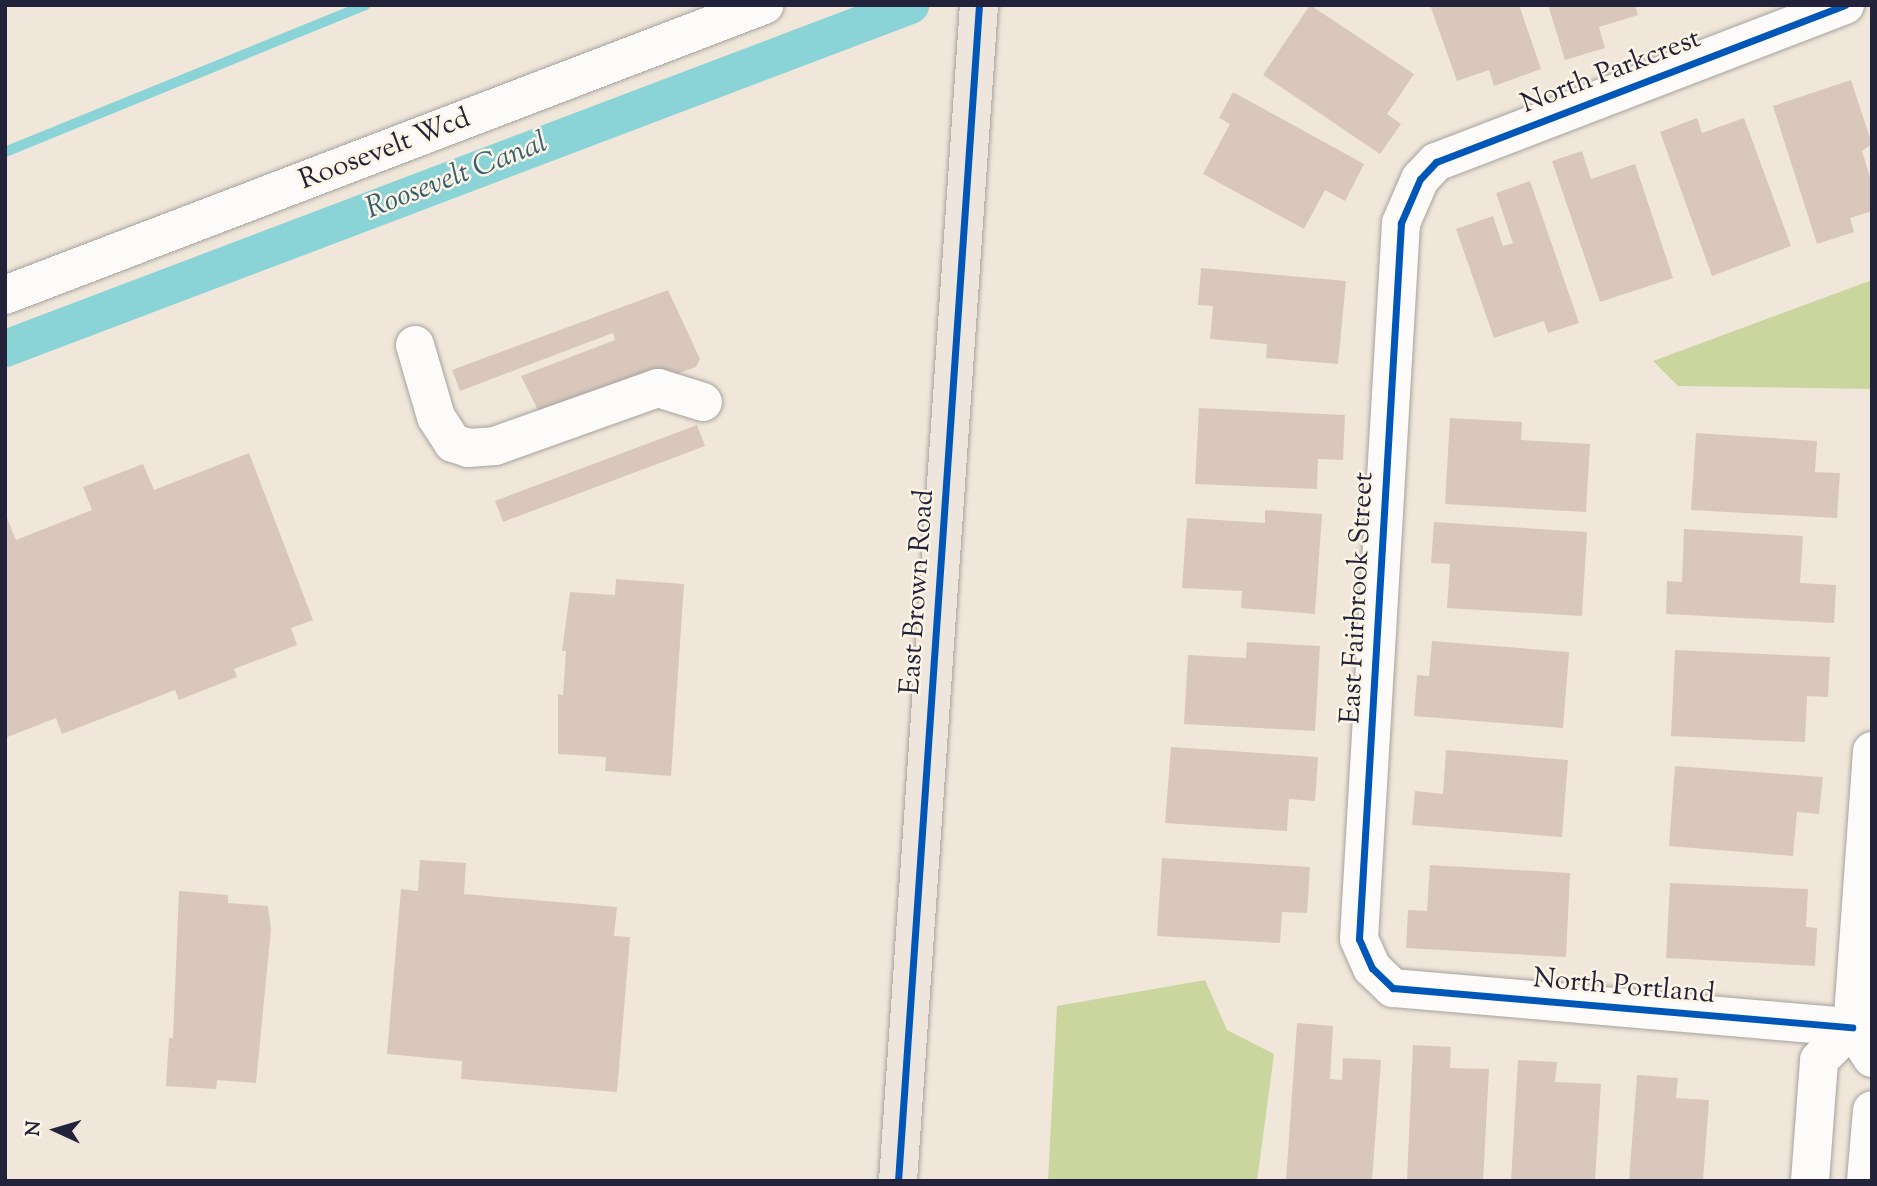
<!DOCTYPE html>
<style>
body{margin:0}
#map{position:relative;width:1877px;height:1186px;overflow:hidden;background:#f0e7da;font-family:"Sorts Mill Goudy",serif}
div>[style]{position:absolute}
.green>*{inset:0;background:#cbd69f}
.stream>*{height:10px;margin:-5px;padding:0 5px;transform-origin:5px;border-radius:5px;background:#8ad3d7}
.canal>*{height:37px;margin:-18.5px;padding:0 18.5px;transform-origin:18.5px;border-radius:18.5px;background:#8ad3d7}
.building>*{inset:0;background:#d9c7bc}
.roads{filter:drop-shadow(0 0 2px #a7a29e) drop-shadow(0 0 2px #a7a29e)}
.minor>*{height:38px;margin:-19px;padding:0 19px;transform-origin:19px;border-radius:19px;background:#fdfbf9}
.major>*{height:38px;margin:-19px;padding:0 19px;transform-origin:19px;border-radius:19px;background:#eee6dd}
.cycleway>*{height:7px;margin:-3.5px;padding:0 3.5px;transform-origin:3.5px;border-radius:3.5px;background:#0057b8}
span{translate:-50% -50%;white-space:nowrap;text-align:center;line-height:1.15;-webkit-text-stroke:5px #fcf5e5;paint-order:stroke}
.street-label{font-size:28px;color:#22223b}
.water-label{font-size:30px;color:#375d71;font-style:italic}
.frame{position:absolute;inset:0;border:7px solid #22223b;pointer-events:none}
.north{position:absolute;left:21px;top:1095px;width:70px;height:70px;-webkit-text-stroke:5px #fcf5e5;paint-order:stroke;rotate:274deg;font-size:19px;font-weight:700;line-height:28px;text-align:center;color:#22223b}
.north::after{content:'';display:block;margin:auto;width:24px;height:32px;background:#22223b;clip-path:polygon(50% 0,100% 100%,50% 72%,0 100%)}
</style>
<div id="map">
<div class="green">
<i style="clip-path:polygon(1872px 280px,1872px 389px,1678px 386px,1653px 361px)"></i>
<i style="clip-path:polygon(1205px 980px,1227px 1030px,1274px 1054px,1257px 1181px,1048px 1181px,1057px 1006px)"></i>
</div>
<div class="stream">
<i style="left:5px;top:152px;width:389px;rotate:-22.2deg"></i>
</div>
<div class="canal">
<i style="left:5px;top:348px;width:968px;rotate:-20.76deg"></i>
</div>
<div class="building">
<i style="clip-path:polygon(1310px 5px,1414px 74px,1387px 114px,1401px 124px,1380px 154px,1263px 75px)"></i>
<i style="clip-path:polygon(1430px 5px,1519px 5px,1541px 69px,1494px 86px,1489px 70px,1457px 81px)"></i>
<i style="clip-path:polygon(1548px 5px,1635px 5px,1638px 15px,1599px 27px,1605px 48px,1565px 60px)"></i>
<i style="clip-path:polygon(1851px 80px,1872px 144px,1862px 151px,1872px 183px,1872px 211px,1850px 218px,1854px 232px,1817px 244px,1773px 106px)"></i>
<i style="clip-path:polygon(1233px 92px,1364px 164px,1345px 201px,1325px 190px,1304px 229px,1203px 174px,1230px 124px,1219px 118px)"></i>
<i style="clip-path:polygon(1697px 118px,1702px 133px,1744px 118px,1791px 246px,1712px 276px,1660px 132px)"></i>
<i style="clip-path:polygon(1582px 151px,1591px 179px,1635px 164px,1673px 278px,1600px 302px,1552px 161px)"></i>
<i style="clip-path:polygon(1530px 181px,1579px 323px,1548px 333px,1544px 321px,1494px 338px,1456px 229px,1493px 216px,1503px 246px,1513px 243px,1496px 193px)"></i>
<i style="clip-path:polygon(1201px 268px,1346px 281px,1338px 364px,1266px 358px,1267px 344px,1210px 339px,1213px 306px,1198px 305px)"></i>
<i style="clip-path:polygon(668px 290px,700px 359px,696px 367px,633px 390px,539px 412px,521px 376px,615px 340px,613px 333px,460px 391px,452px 370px)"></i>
<i style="clip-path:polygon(1199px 408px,1345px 415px,1343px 460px,1318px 459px,1317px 489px,1195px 484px)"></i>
<i style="clip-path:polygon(1450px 418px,1522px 422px,1521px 440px,1590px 444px,1586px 512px,1445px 504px)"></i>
<i style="clip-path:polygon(697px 425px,705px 446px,503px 522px,495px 501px)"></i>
<i style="clip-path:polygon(1696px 433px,1817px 441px,1815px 472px,1840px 473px,1837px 518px,1691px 510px)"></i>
<i style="clip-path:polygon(249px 453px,313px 620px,291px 628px,297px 645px,234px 669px,237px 677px,179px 700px,175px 690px,62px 734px,56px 718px,5px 738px,5px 513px,16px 540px,92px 510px,83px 487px,143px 464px,154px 490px)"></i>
<i style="clip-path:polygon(1265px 510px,1322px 514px,1315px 614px,1241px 608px,1242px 591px,1182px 588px,1187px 518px,1265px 523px)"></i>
<i style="clip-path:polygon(1434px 522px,1587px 532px,1582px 616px,1447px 608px,1450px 564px,1431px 563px)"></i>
<i style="clip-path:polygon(1684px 529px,1803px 536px,1800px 583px,1836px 585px,1834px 623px,1666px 614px,1667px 581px,1682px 582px)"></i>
<i style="clip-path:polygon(616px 579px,684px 584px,671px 776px,605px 771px,606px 757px,558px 754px,558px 694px,563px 695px,566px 651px,562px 651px,570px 592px,615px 595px)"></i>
<i style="clip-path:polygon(1432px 641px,1569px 652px,1563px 728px,1414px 716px,1417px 675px,1429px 676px)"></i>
<i style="clip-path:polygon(1247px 642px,1320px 646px,1315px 731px,1184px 724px,1188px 655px,1246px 658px)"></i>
<i style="clip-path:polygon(1675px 650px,1830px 657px,1828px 697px,1807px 696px,1805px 742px,1671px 736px)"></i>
<i style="clip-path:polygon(1171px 747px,1318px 757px,1315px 801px,1289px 799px,1287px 831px,1165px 823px)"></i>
<i style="clip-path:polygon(1446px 750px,1568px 760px,1562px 837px,1412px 825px,1415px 791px,1443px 794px)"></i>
<i style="clip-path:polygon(1675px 766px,1823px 777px,1819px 814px,1797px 812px,1793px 856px,1669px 846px)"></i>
<i style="clip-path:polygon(1162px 858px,1310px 867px,1307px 913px,1282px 912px,1280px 943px,1157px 936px)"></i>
<i style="clip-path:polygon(420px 860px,466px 863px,464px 894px,617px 907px,614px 936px,630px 937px,617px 1092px,461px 1079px,462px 1061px,387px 1054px,401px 889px,418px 891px)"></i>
<i style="clip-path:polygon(1430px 865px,1570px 873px,1566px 957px,1406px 948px,1408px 910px,1427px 911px)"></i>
<i style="clip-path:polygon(1670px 883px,1808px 889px,1806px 927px,1817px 928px,1815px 966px,1666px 958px)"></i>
<i style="clip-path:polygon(179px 891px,228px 895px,228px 903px,268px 906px,271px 929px,256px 1083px,217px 1080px,216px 1089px,166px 1086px,169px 1038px,173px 1038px)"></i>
<i style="clip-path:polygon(1297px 1023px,1333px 1026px,1330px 1079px,1342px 1080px,1343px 1058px,1381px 1060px,1372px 1181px,1286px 1181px)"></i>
<i style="clip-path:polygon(1413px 1045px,1451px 1047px,1450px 1068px,1489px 1069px,1483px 1181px,1407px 1181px)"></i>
<i style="clip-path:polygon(1518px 1060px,1557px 1062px,1555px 1082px,1601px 1084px,1595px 1181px,1511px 1181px)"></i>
<i style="clip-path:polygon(1637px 1075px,1678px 1078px,1676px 1098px,1709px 1100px,1703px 1181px,1629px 1181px)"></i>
</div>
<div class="roads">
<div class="minor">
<i style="left:1845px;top:5px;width:438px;rotate:159deg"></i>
<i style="left:1436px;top:162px;width:23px;rotate:133deg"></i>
<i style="left:1420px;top:179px;width:48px;rotate:113.4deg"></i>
<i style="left:1401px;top:223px;width:717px;rotate:93.36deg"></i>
<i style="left:1359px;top:939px;width:32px;rotate:66deg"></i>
<i style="left:1372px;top:968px;width:29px;rotate:44deg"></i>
<i style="left:1393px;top:988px;width:461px;rotate:4.9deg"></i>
<i style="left:5px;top:295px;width:813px;rotate:-20.91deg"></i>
<i style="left:415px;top:345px;width:75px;rotate:73.7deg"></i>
<i style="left:436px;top:417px;width:31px;rotate:57deg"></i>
<i style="left:453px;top:443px;width:16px;rotate:18deg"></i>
<i style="left:468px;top:448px;width:27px;rotate:-4deg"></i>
<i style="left:495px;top:446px;width:173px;rotate:-19.6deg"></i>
<i style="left:658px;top:388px;width:47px;rotate:17.3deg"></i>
<i style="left:1872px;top:751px;width:277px;rotate:94.1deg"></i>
<i style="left:1852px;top:1027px;width:37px;rotate:57deg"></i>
<i style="left:1810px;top:1181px;width:121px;rotate:-85.7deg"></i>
<i style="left:1819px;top:1060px;width:47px;rotate:-45deg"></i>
<i style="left:1866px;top:1181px;width:71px;rotate:-85.2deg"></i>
</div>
<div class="major">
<i style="left:898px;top:1181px;width:1179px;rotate:-86.06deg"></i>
</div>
</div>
<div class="cycleway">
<i style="left:1845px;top:5px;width:438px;rotate:159deg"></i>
<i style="left:1436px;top:162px;width:23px;rotate:133deg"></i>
<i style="left:1420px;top:179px;width:48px;rotate:113.4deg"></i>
<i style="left:1401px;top:223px;width:717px;rotate:93.36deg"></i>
<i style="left:1359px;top:939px;width:32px;rotate:66deg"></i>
<i style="left:1372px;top:968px;width:29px;rotate:44deg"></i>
<i style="left:1393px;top:988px;width:461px;rotate:4.9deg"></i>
<i style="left:898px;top:1181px;width:1179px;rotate:-86.06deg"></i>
</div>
<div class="street-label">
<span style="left:1611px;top:72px;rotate:-21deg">North Parkcrest</span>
<span style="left:385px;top:150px;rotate:-21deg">Roosevelt Wcd</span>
<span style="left:918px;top:592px;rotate:-86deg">East Brown Road</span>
<span style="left:1358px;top:598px;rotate:-87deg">East Fairbrook Street</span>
<span style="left:1624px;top:987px;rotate:5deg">North Portland</span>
</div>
<div class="water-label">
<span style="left:457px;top:177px;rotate:-21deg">Roosevelt Canal</span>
</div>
<div class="frame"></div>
<div class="north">N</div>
</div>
